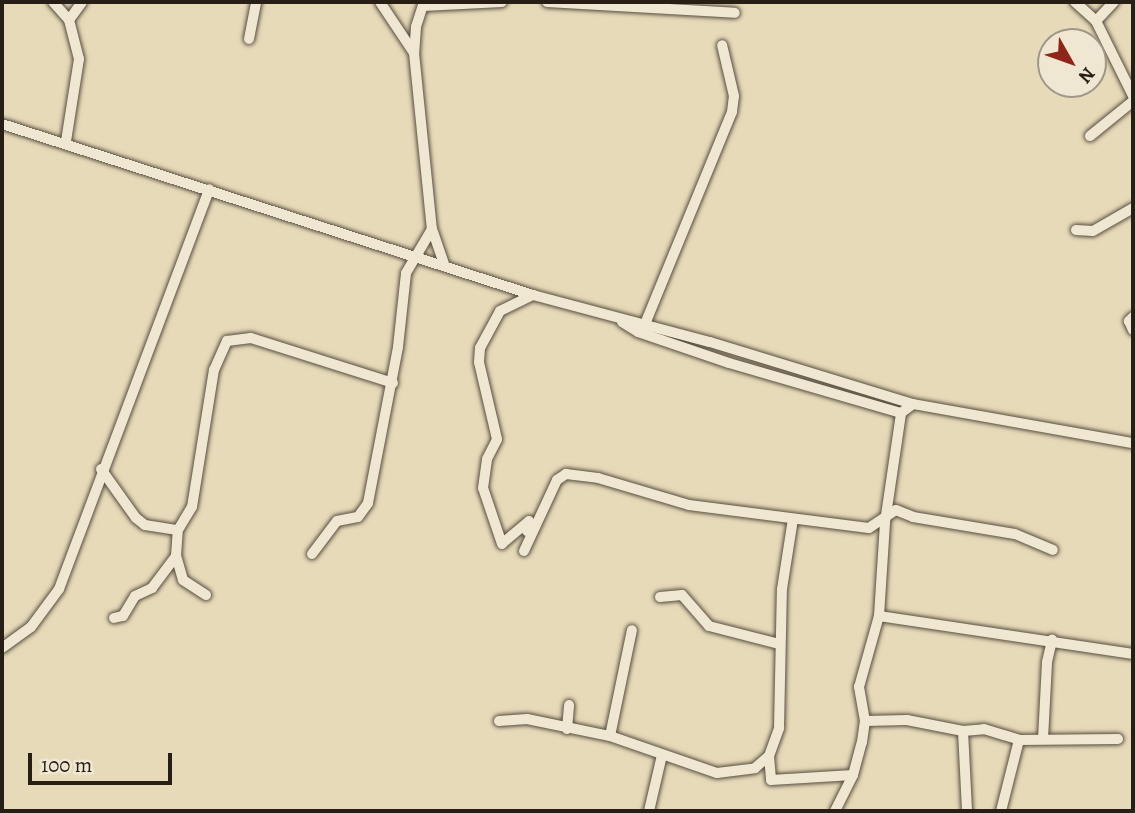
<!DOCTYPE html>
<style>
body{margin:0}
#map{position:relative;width:1135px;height:813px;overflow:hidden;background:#e7dab9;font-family:Alegreya,serif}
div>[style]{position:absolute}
.roads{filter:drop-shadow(0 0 2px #574e3f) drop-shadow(0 0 2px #574e3f)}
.minor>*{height:10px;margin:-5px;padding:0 5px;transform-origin:5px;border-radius:5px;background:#efe7d2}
span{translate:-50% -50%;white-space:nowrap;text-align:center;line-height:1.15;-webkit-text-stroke:7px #efe7d2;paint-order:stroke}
.frame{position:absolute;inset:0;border:4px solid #271f16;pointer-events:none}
.north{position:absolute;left:1037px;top:28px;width:70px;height:70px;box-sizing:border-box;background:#efe7d2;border:2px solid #9f9787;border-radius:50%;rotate:130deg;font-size:19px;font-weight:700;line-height:28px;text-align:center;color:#271f16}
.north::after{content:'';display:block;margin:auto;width:24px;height:32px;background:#8f2418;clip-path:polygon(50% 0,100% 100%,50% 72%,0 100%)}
.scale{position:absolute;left:28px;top:753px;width:144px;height:32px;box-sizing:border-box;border:4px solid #271f16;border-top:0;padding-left:9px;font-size:21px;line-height:24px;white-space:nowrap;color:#271f16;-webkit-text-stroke:5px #efe7d2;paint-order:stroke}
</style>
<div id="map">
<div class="roads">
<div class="minor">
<i style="left:53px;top:2px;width:24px;rotate:48deg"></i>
<i style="left:69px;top:20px;width:40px;rotate:75.6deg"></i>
<i style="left:79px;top:59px;width:83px;rotate:99deg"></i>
<i style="left:380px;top:2px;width:61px;rotate:56.3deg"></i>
<i style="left:424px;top:2px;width:26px;rotate:108deg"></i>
<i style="left:416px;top:27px;width:26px;rotate:94deg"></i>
<i style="left:414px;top:53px;width:177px;rotate:84.2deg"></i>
<i style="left:432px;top:229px;width:37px;rotate:71deg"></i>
<i style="left:547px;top:2px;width:188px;rotate:3.3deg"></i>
<i style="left:1075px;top:2px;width:28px;rotate:42deg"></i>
<i style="left:1096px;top:21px;width:84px;rotate:63.7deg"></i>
<i style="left:423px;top:6px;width:79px;rotate:-2.9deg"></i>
<i style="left:69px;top:20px;width:22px;rotate:-54deg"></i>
<i style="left:1096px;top:21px;width:26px;rotate:-47deg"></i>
<i style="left:249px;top:39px;width:38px;rotate:-79deg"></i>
<i style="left:2px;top:124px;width:558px;rotate:17.85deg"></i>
<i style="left:533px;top:295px;width:183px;rotate:14.9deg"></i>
<i style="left:710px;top:342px;width:212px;rotate:17deg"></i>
<i style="left:913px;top:404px;width:223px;rotate:10.1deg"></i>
<i style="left:1090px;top:136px;width:55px;rotate:-39.1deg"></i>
<i style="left:1076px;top:230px;width:17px;rotate:3deg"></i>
<i style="left:1093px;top:231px;width:46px;rotate:-29.9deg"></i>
<i style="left:1133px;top:317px;width:6px;rotate:135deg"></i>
<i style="left:1129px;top:321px;width:10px;rotate:66deg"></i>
<i style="left:622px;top:322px;width:19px;rotate:32deg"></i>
<i style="left:638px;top:332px;width:96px;rotate:18.8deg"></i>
<i style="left:729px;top:363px;width:179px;rotate:16.2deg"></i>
<i style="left:645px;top:324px;width:229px;rotate:-67.7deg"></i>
<i style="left:732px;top:112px;width:16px;rotate:-83deg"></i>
<i style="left:734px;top:96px;width:52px;rotate:-103.2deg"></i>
<i style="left:101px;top:469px;width:60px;rotate:54.5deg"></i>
<i style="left:136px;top:518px;width:11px;rotate:38deg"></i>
<i style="left:145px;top:525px;width:33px;rotate:9deg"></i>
<i style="left:527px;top:531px;width:10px;rotate:-79deg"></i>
<i style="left:529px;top:521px;width:35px;rotate:140deg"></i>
<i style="left:502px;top:544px;width:59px;rotate:-108.7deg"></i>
<i style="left:483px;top:488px;width:29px;rotate:-82deg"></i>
<i style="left:487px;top:459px;width:22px;rotate:-63deg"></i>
<i style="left:497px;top:439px;width:79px;rotate:-103.2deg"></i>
<i style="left:479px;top:362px;width:14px;rotate:-86deg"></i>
<i style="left:480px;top:348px;width:42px;rotate:-61.6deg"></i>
<i style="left:500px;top:311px;width:37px;rotate:-26deg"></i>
<i style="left:524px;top:551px;width:78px;rotate:-65.1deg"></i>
<i style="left:557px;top:480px;width:11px;rotate:-34deg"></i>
<i style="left:566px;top:474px;width:32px;rotate:7deg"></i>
<i style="left:598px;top:478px;width:95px;rotate:16.5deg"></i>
<i style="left:689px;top:505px;width:181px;rotate:7.3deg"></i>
<i style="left:869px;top:528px;width:32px;rotate:-34deg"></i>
<i style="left:896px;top:510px;width:18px;rotate:22deg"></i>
<i style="left:913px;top:517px;width:103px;rotate:9.5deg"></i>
<i style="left:1015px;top:534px;width:41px;rotate:22.8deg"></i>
<i style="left:312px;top:554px;width:41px;rotate:-52.9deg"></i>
<i style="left:337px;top:521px;width:21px;rotate:-11deg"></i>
<i style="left:358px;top:517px;width:17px;rotate:-54deg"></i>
<i style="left:368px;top:503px;width:159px;rotate:-79.1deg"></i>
<i style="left:398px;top:347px;width:74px;rotate:-83.8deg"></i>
<i style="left:406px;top:273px;width:51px;rotate:-59.4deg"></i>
<i style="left:206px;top:595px;width:27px;rotate:-147deg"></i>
<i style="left:183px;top:580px;width:25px;rotate:-106deg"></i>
<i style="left:176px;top:556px;width:26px;rotate:-86deg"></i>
<i style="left:178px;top:530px;width:27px;rotate:-59deg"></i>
<i style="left:192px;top:507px;width:139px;rotate:-80.9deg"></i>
<i style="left:214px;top:370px;width:32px;rotate:-66deg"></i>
<i style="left:227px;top:341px;width:24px;rotate:-7deg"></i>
<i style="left:251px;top:338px;width:149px;rotate:17.6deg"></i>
<i style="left:660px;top:597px;width:22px;rotate:-5deg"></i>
<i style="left:682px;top:595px;width:41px;rotate:48.9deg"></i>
<i style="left:709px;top:626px;width:72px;rotate:14.4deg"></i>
<i style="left:879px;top:616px;width:257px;rotate:8.5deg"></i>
<i style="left:114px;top:618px;width:9px;rotate:-13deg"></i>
<i style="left:123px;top:616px;width:23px;rotate:-59deg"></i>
<i style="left:135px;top:596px;width:19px;rotate:-25deg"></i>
<i style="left:152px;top:588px;width:40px;rotate:-53deg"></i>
<i style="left:2px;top:648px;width:36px;rotate:-36deg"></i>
<i style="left:31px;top:627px;width:47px;rotate:-53.6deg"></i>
<i style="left:59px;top:589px;width:427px;rotate:-69.4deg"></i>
<i style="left:499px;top:721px;width:28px;rotate:-4deg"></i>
<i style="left:527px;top:719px;width:85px;rotate:11.6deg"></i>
<i style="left:610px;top:736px;width:113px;rotate:19.1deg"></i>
<i style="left:717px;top:773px;width:38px;rotate:-7deg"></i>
<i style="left:755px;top:768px;width:18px;rotate:-41deg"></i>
<i style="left:769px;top:756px;width:30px;rotate:-70deg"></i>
<i style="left:779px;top:728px;width:139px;rotate:-88.8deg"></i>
<i style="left:782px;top:589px;width:71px;rotate:-81.1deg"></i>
<i style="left:865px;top:721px;width:42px;rotate:-1.4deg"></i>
<i style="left:907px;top:720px;width:57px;rotate:11.1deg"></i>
<i style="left:963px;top:731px;width:21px;rotate:-5deg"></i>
<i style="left:984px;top:729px;width:37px;rotate:17deg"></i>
<i style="left:1019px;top:740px;width:99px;rotate:-0.6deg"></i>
<i style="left:567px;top:729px;width:24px;rotate:-85deg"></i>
<i style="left:963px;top:731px;width:80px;rotate:87.1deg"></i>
<i style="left:610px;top:736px;width:108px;rotate:-78.3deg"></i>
<i style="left:1043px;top:739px;width:77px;rotate:-87deg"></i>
<i style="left:1047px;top:662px;width:23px;rotate:-77deg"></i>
<i style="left:769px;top:756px;width:24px;rotate:85deg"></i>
<i style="left:771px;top:780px;width:82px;rotate:-3.5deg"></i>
<i style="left:649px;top:811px;width:57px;rotate:-76.9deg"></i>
<i style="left:835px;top:811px;width:40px;rotate:-63.4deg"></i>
<i style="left:853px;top:775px;width:34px;rotate:-75deg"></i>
<i style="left:862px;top:742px;width:21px;rotate:-82deg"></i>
<i style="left:865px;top:721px;width:35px;rotate:-100deg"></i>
<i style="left:859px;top:687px;width:74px;rotate:-74.3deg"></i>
<i style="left:879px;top:616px;width:94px;rotate:-86.3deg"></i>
<i style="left:885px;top:522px;width:110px;rotate:-81.6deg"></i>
<i style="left:901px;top:413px;width:15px;rotate:-37deg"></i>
<i style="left:1001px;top:811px;width:73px;rotate:-75.8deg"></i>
</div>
</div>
<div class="frame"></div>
<div class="north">N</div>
<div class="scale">100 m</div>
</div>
